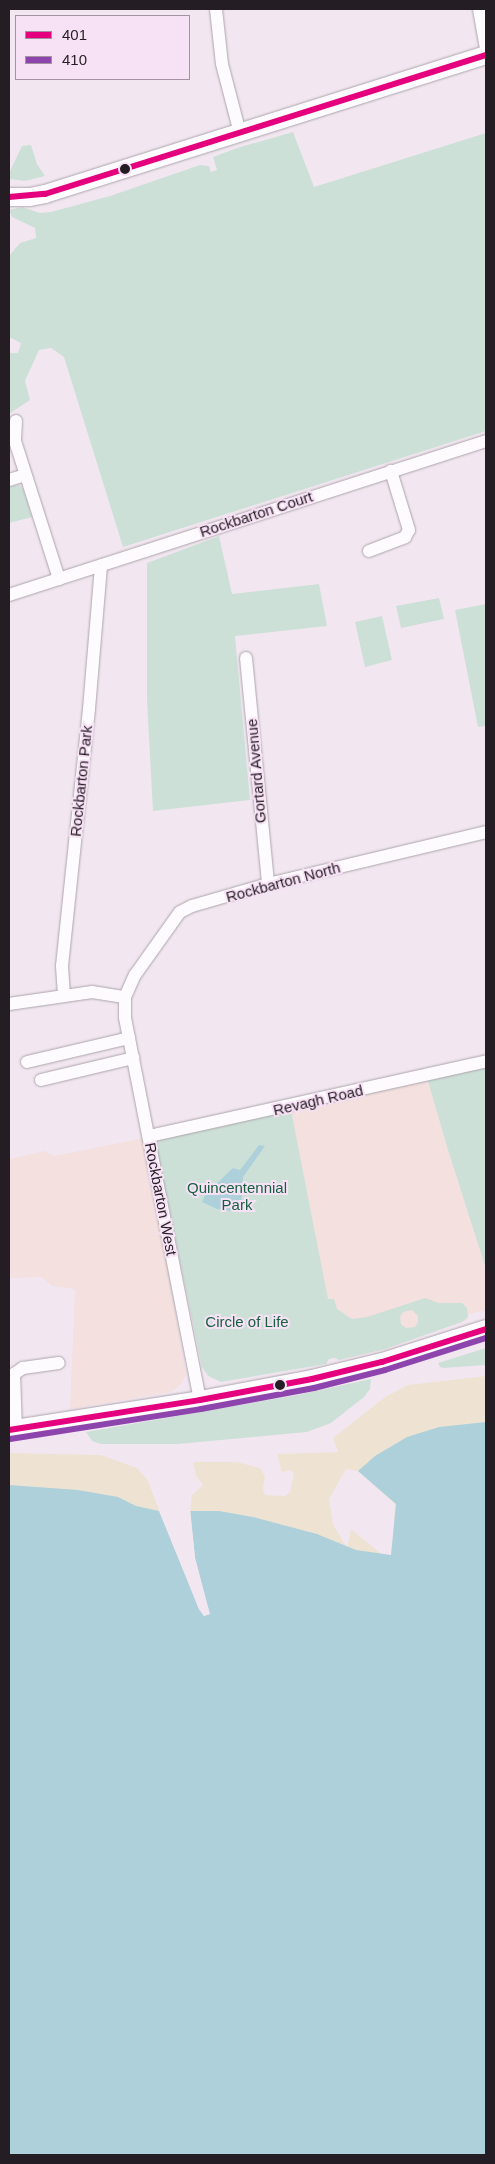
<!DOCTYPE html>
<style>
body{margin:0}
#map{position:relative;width:495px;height:2164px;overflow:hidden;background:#f2e7f1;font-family:Helvetica,sans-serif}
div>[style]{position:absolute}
.commercial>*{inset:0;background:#f3e0df}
.green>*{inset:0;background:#cde0d7}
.sand>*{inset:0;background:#eee3d3}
.water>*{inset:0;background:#add0db}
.pier>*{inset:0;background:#f2e7f1}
.roads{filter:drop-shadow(0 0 1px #aca4ab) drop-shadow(0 0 1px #aca4ab)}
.street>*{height:12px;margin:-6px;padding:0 6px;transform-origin:6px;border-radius:6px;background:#fdfbfd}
.secondary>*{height:18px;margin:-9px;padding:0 9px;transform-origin:9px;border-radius:9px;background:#fdfbfd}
.bus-1>*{height:6px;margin:-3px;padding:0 3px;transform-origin:3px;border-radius:3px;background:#e5007d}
.bus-2>*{height:6px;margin:-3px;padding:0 3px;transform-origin:3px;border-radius:3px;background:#8e44ad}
.dots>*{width:14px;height:14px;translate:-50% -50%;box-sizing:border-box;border:2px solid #f7e2f5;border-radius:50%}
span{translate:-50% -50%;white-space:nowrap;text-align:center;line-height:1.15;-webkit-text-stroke:4px #f7e2f5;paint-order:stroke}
.street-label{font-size:15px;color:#251d24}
.park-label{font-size:15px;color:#176142}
.frame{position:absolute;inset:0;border:10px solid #251d24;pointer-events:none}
.legend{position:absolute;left:15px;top:15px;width:175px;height:65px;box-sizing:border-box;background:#f7e2f5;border:1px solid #a393a1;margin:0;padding:6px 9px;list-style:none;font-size:15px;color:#251d24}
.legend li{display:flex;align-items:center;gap:10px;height:25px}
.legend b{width:25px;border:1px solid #a393a1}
</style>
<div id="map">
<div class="commercial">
<i style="clip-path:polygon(428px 1081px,448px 1150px,486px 1269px,486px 1310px,469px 1314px,467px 1320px,462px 1322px,385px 1349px,339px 1360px,291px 1110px)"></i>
<i style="clip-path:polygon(144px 1138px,149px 1185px,161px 1226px,186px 1375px,181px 1384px,171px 1392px,70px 1409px,75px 1289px,53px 1286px,41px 1277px,9px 1278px,9px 1159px,45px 1151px,54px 1156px)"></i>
</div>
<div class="green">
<i style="clip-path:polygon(293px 132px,314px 187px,486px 133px,486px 431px,123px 547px,64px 357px,51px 348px,39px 350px,25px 381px,30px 400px,9px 414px,9px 353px,18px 353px,21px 343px,9px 337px,9px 256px,20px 243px,36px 238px,35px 228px,12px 217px,9px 210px,22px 207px,40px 213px,51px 212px,110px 196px,200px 165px,209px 166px,211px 172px,217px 170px,213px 157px,237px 148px)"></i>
<i style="clip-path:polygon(31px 145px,37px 164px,45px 176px,25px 181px,9px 179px,9px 173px,22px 146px)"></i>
<i style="clip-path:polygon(19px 485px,23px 489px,32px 517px,9px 523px,9px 487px)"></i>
<i style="clip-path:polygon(219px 536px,232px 594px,319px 584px,327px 626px,235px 636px,250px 800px,153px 811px,147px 700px,147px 563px)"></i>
<i style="clip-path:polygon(439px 598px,444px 619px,401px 628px,396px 606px)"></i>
<i style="clip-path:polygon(486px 604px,486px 726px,478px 727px,455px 610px)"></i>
<i style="clip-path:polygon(382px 616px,392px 660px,365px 667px,355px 622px)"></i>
<i style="clip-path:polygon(486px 1065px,486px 1269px,448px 1150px,428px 1081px)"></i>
<i style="clip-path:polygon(evenodd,291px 1110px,328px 1299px,334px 1299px,337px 1309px,352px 1319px,367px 1317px,425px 1298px,439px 1303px,462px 1303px,467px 1308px,468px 1317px,462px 1322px,385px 1349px,339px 1360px,335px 1358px,329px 1359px,326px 1364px,221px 1382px,208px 1376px,202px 1367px,155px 1140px,291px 1110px,412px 1310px,418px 1316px,418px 1322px,415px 1327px,406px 1328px,401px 1324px,400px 1317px,403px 1312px,412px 1310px)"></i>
<i style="clip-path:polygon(486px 1348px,486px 1365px,444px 1368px,440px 1367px,438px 1363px)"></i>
<i style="clip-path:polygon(371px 1379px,370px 1389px,364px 1397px,331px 1423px,307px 1432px,178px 1444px,101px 1444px,92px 1441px,86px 1432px,297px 1395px)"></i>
</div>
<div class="sand">
<i style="clip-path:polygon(486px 1376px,486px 1539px,390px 1579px,395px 1504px,358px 1471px,346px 1469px,329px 1499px,333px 1524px,347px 1548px,351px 1529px,380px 1553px,368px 1582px,190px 1511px,192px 1495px,203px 1485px,196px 1476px,193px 1462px,237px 1462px,260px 1468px,265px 1476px,263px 1489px,265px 1495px,285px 1496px,290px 1492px,294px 1474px,291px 1470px,282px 1472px,277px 1454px,338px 1452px,333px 1438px,385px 1397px,408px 1385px)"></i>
<i style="clip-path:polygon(9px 1453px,101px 1455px,137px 1468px,147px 1479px,193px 1594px,9px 1564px)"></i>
</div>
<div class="water">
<i style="clip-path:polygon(259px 1145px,265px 1146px,243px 1177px,241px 1208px,232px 1211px,217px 1209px,202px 1202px,208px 1188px,215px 1185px,233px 1168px,240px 1170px)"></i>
<i style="clip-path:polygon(486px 1422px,486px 2155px,9px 2155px,9px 1485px,78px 1490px,118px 1497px,136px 1506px,159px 1511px,199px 1609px,204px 1616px,209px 1614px,195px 1558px,190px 1511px,219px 1511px,253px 1517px,317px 1534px,356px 1550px,391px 1555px,396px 1504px,358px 1471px,375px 1456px,407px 1437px,439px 1427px)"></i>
</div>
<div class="pier">
<i style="clip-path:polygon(158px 1508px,162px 1510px,205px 1613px,193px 1558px,188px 1511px,190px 1508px,195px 1558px,210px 1614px,204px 1616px,199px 1609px)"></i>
</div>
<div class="roads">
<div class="street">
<i style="left:216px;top:9px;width:55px;rotate:83.8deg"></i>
<i style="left:222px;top:64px;width:71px;rotate:75.4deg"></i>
<i style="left:479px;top:9px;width:40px;rotate:80deg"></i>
<i style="left:16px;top:421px;width:20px;rotate:93deg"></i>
<i style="left:15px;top:441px;width:145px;rotate:72.3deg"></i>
<i style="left:9px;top:480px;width:17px;rotate:-17deg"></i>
<i style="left:369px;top:551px;width:39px;rotate:-21deg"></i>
<i style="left:405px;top:537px;width:8px;rotate:-60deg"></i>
<i style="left:409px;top:530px;width:62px;rotate:-107deg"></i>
<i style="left:9px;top:595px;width:501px;rotate:-17.89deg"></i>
<i style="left:246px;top:658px;width:227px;rotate:84.4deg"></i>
<i style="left:64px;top:995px;width:29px;rotate:-94deg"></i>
<i style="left:62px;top:966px;width:258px;rotate:-84deg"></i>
<i style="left:89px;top:709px;width:144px;rotate:-85.2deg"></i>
<i style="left:9px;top:1004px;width:84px;rotate:-8.2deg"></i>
<i style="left:92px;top:992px;width:33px;rotate:9deg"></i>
<i style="left:27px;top:1062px;width:105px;rotate:-13.2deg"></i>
<i style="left:41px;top:1080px;width:95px;rotate:-13.4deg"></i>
<i style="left:149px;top:1136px;width:345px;rotate:-12.5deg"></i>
<i style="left:200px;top:1400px;width:390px;rotate:-101.1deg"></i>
<i style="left:125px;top:1017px;width:20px;rotate:-90deg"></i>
<i style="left:125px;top:997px;width:24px;rotate:-66deg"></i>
<i style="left:135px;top:975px;width:77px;rotate:-54.5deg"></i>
<i style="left:180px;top:912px;width:13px;rotate:-27deg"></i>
<i style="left:192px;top:906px;width:79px;rotate:-16.1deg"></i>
<i style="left:268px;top:884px;width:224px;rotate:-13.4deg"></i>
<i style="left:16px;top:1429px;width:55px;rotate:-92.1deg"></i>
<i style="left:14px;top:1374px;width:11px;rotate:-34deg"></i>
<i style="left:23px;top:1368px;width:36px;rotate:-8deg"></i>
</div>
<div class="secondary">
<i style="left:9px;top:197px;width:21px"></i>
<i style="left:30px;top:197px;width:15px;rotate:-11deg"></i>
<i style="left:45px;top:194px;width:462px;rotate:-17.5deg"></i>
<i style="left:9px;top:1430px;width:193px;rotate:-8.9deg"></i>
<i style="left:200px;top:1400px;width:114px;rotate:-10.6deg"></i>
<i style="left:312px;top:1379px;width:72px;rotate:-13.7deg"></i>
<i style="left:382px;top:1362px;width:109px;rotate:-17.6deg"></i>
</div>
</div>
<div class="bus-1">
<i style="left:9px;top:197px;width:36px;rotate:-5deg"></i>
<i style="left:45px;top:194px;width:462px;rotate:-17.5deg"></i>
<i style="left:9px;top:1430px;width:193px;rotate:-8.9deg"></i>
<i style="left:200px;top:1400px;width:114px;rotate:-10.6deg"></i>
<i style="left:312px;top:1379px;width:72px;rotate:-13.7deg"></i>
<i style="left:382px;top:1362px;width:109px;rotate:-17.6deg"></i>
</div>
<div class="bus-2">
<i style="left:10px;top:1439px;width:193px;rotate:-8.9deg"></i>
<i style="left:201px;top:1409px;width:115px;rotate:-10.5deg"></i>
<i style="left:314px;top:1388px;width:73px;rotate:-14.2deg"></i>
<i style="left:385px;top:1370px;width:106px;rotate:-17.6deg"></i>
</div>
<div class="dots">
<i style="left:125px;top:169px;background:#251d24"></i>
<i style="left:280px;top:1385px;background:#251d24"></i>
</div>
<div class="street-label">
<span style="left:256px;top:514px;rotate:-18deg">Rockbarton Court</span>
<span style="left:256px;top:771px;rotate:-95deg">Gortard Avenue</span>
<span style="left:81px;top:781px;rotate:-84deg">Rockbarton Park</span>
<span style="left:283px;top:882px;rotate:-15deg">Rockbarton North</span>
<span style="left:318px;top:1100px;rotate:-13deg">Revagh Road</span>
<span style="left:161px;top:1199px;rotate:79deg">Rockbarton West</span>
</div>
<div class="park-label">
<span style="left:237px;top:1196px">Quincentennial<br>Park</span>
<span style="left:247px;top:1322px">Circle of Life</span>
</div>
<div class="frame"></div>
<ul class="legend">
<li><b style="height:6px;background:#e5007d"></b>401</li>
<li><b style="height:6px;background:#8e44ad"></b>410</li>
</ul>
</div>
